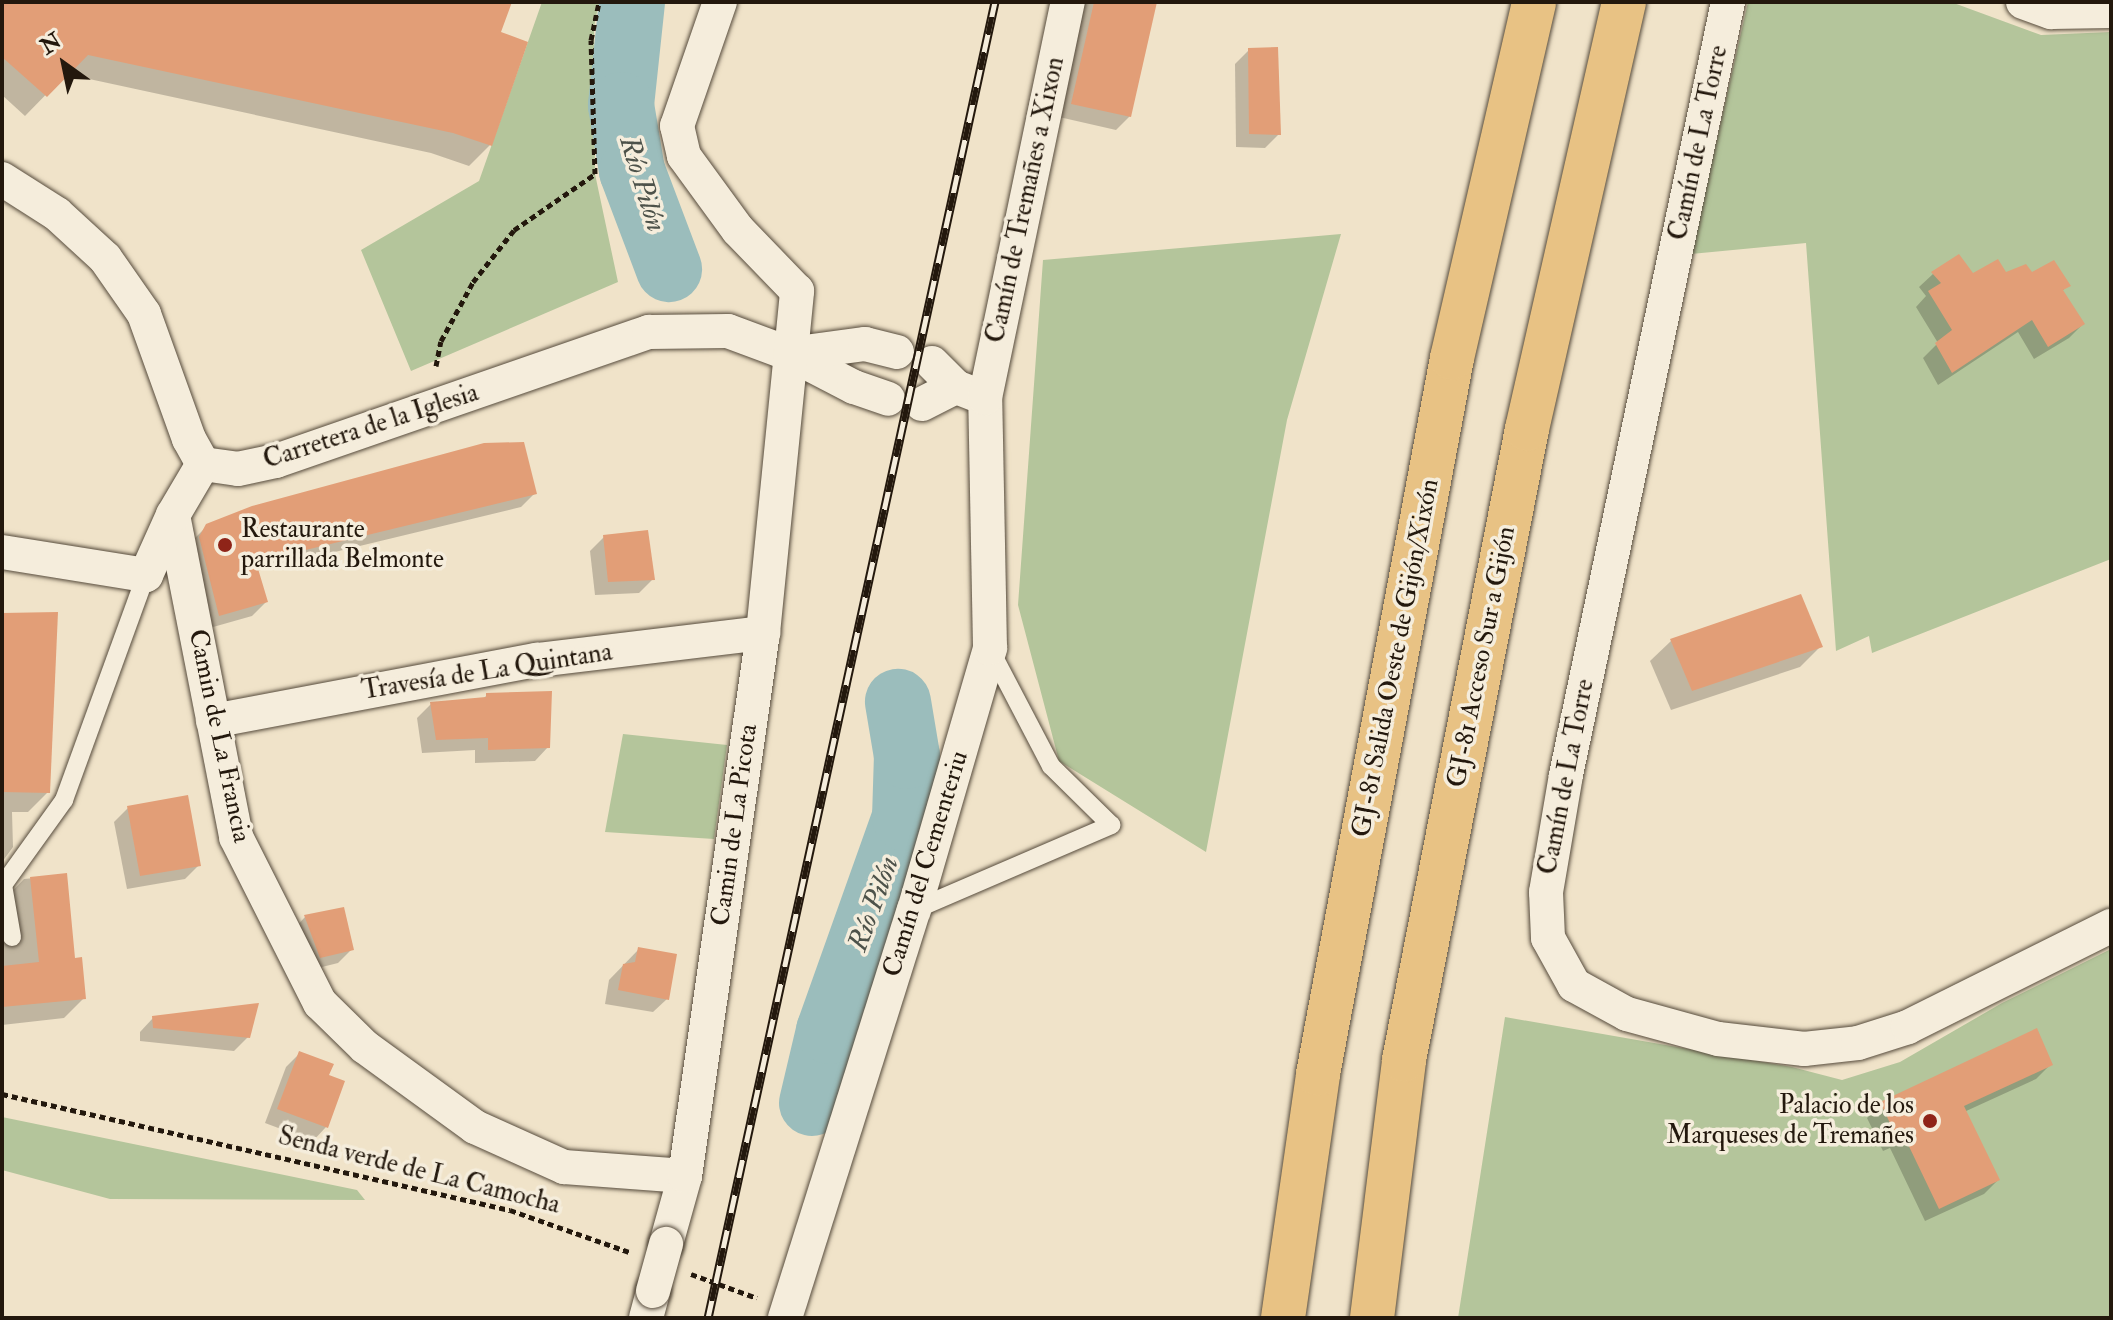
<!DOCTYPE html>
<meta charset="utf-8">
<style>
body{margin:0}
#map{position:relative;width:2113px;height:1320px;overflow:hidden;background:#f0e3c9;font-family:"IM FELL Double Pica",serif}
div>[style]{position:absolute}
.green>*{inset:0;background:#b4c59b}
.shadow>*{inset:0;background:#0003}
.river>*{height:66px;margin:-33px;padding:0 33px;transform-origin:33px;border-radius:33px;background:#9bbdbc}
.building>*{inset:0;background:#e29e77}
.path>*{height:5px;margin-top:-2.5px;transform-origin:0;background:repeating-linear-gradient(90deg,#23180d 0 6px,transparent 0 10px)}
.roads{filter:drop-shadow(0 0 2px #564b3c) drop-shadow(0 0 2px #564b3c)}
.service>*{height:18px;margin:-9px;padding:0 9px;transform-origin:9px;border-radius:9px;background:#f5eddc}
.minor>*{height:34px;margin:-17px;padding:0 17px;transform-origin:17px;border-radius:17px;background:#f5eddc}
.motorway>*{height:44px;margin:-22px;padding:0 22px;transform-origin:22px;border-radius:22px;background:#e8c284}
.rail>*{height:9px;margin-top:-4.5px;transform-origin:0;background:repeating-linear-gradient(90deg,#f5eddc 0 18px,#23180d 0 36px);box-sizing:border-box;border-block:2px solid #23180d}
.bridges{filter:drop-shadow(0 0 2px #564b3c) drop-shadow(0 0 2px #564b3c)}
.minor-bridge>*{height:34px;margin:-17px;padding:0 17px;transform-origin:17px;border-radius:17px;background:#f5eddc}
.dots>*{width:22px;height:22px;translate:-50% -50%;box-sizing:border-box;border:4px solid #f5eddc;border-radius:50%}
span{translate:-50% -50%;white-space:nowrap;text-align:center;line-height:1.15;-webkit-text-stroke:7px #f5eddc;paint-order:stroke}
.street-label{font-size:26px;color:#23180d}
.poi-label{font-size:26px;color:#23180d}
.left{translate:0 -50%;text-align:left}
.right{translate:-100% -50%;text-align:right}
.water-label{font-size:28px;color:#4d524a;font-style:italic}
.frame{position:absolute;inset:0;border:4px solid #23180d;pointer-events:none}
.north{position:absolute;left:24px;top:24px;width:80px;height:80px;-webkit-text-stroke:6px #f5eddc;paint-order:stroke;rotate:327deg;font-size:22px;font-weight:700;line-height:32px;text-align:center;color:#23180d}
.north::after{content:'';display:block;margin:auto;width:28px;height:36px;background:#23180d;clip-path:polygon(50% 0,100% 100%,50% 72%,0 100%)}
</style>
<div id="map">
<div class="green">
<i style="clip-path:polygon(542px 2px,599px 2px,594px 27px,595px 174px,618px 282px,411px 371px,361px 250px,479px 181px)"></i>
<i style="clip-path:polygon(1748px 2px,1951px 2px,2041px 35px,2111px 32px,2111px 559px,1872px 653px,1869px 636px,1836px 651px,1806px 243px,1691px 254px)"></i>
<i style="clip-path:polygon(1341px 234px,1287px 420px,1206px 852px,1059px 761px,1018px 605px,1043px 260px)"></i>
<i style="clip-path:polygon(623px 734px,727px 745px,714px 839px,605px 832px)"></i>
<i style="clip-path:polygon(2111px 949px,2111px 1318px,1458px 1318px,1505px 1017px,1792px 1067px,1842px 1080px,1900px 1062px,2002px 1003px)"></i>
<i style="clip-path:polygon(2px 1117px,357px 1190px,365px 1200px,110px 1199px,2px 1170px)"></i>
</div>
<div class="shadow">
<i style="clip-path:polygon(2px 2px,510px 2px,499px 33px,490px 145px,469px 166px,431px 153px,66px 74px,25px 116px,2px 95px)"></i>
<i style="clip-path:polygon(1085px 2px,1155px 2px,1130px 116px,1116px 130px,1059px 117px)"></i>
<i style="clip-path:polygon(1249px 50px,1279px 134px,1265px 148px,1236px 147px,1235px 64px)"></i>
<i style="clip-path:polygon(1933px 274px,2032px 274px,2068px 285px,2061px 292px,2083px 324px,2069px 338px,2034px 359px,2018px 332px,1938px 385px,1923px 358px,1938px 343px,1916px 307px,1926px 296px,1919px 287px)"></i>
<i style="clip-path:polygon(535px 493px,521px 507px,256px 571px,266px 602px,252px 616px,206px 629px,193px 540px,207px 526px)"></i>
<i style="clip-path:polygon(604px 537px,653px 579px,639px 593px,595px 595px,590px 551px)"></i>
<i style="clip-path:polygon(2px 615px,48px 792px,28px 812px,12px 812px,13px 847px,2px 862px)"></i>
<i style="clip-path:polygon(1671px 641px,1821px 646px,1800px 667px,1671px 710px,1650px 661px)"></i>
<i style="clip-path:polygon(487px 695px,548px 747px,535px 761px,475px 763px,475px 750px,422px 753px,417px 718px,431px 704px,483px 699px)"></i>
<i style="clip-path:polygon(128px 808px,199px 865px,185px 879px,127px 889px,114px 822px)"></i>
<i style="clip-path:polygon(65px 875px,73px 960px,84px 998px,64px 1018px,2px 1025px,2px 902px,24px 879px)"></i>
<i style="clip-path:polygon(305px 917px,352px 949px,338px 963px,306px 971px,292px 931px)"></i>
<i style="clip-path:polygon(639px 949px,667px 999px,653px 1012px,605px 1004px,609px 980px)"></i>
<i style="clip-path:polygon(153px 1018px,248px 1037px,234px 1051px,140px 1041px,140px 1032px)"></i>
<i style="clip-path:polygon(300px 1053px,327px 1076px,326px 1127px,313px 1141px,265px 1123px,286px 1067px)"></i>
<i style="clip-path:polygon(2050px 1065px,2036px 1079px,1964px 1112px,1998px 1180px,1984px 1194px,1925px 1221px,1890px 1148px,1883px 1151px,1867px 1118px,1881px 1104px)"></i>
</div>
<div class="river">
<i style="left:632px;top:2px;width:104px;rotate:96.1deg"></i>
<i style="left:621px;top:105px;width:67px;rotate:80.5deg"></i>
<i style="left:632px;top:171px;width:105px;rotate:69.3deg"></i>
<i style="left:812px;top:1103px;width:74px;rotate:-76.7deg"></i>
<i style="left:829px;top:1031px;width:226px;rotate:-70.4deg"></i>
<i style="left:905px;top:818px;width:62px;rotate:-88.2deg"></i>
<i style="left:907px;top:756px;width:55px;rotate:-99.5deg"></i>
</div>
<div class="building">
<i style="clip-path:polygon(2px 2px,512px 2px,501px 32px,528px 42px,492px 146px,453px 133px,88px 55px,47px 97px,2px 57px)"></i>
<i style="clip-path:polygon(1094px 2px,1157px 2px,1131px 117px,1071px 104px)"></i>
<i style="clip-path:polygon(1278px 47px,1281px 135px,1249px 134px,1248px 48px)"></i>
<i style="clip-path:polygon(1959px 254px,1973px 273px,1998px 259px,2006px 272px,2026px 264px,2032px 272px,2054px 260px,2071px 286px,2063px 290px,2085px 324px,2048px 347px,2032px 320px,1952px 373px,1935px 343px,1952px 330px,1928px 291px,1941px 283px,1931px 272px)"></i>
<i style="clip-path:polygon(524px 442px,537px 494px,256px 562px,268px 602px,219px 616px,199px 537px,206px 524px,252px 506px,484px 443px)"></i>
<i style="clip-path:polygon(648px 530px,655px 580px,608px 582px,603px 535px)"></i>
<i style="clip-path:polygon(1801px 594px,1823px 647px,1692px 691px,1670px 639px)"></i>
<i style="clip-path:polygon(58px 612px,50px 793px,2px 792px,2px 613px)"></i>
<i style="clip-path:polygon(552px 691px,550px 748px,488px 750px,488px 738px,436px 740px,430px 702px,486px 697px,486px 693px)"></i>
<i style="clip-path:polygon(188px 795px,201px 866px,140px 876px,127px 806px)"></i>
<i style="clip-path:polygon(67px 873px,75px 958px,82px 957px,86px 999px,2px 1007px,2px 966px,39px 962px,30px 877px)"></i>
<i style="clip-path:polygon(344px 907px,354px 950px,320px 958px,304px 915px)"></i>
<i style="clip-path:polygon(638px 947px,677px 954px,669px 1000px,618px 990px,623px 964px,635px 962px)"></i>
<i style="clip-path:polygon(259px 1003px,250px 1038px,153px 1028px,152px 1016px)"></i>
<i style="clip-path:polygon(2037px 1028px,2053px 1065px,1964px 1106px,2000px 1180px,1939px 1209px,1904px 1136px,1897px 1138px,1880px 1102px)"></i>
<i style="clip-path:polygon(299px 1051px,334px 1064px,329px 1075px,345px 1081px,328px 1128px,277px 1109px)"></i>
</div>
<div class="path">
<i style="left:436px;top:366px;width:25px;rotate:-79deg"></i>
<i style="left:441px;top:341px;width:67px;rotate:-61.5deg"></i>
<i style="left:473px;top:282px;width:66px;rotate:-51.7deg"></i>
<i style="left:514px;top:230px;width:98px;rotate:-34.7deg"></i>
<i style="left:595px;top:174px;width:134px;rotate:-91.7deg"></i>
<i style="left:591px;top:40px;width:39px;rotate:-78deg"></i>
<i style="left:2px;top:1094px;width:521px;rotate:12.86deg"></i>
<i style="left:510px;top:1210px;width:126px;rotate:19.4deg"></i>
<i style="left:691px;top:1274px;width:70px;rotate:20deg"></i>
</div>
<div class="roads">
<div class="service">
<i style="left:914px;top:910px;width:215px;rotate:-23.3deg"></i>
<i style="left:1111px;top:825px;width:84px;rotate:-135.5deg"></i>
<i style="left:1051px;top:766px;width:130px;rotate:-117.6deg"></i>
<i style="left:12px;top:937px;width:53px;rotate:-99.8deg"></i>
<i style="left:3px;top:885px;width:105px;rotate:-54.3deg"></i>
<i style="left:64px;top:800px;width:239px;rotate:-70deg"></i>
</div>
<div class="minor">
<i style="left:1728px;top:2px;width:790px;rotate:101.84deg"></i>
<i style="left:1566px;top:775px;width:119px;rotate:99.7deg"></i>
<i style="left:1546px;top:892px;width:46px;rotate:87.5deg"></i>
<i style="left:1548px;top:938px;width:54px;rotate:61deg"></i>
<i style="left:1574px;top:985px;width:60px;rotate:28.7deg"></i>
<i style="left:1627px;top:1014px;width:94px;rotate:15.4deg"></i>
<i style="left:1718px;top:1039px;width:87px;rotate:6.6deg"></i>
<i style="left:1804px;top:1049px;width:54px;rotate:-6.3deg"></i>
<i style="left:1858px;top:1043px;width:52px;rotate:-17.7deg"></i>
<i style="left:1908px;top:1027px;width:227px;rotate:-26.5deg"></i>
<i style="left:2023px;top:2px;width:30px;rotate:20deg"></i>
<i style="left:2051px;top:12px;width:60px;rotate:-1deg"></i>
<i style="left:2px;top:179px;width:65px;rotate:32.5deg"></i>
<i style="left:57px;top:214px;width:65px;rotate:42.5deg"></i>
<i style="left:105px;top:258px;width:68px;rotate:55.1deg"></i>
<i style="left:144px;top:314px;width:133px;rotate:70.2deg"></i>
<i style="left:189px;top:439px;width:29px;rotate:61deg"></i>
<i style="left:203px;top:464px;width:35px;rotate:8deg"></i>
<i style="left:238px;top:469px;width:39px;rotate:-12deg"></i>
<i style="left:276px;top:461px;width:395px;rotate:-19.1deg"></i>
<i style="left:649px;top:332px;width:79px;rotate:-0.7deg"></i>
<i style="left:728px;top:331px;width:66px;rotate:20.4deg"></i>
<i style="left:790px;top:354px;width:72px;rotate:27.3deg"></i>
<i style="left:854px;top:387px;width:36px;rotate:19deg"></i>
<i style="left:790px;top:354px;width:76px;rotate:-7.6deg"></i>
<i style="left:865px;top:344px;width:33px;rotate:14deg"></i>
<i style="left:932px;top:363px;width:34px;rotate:45deg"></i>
<i style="left:956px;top:387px;width:31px;rotate:21deg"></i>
<i style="left:922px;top:404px;width:38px;rotate:-27deg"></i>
<i style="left:173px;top:515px;width:328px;rotate:78.9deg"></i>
<i style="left:236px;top:837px;width:186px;rotate:63.2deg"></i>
<i style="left:320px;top:1003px;width:63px;rotate:44.4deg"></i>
<i style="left:365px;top:1047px;width:136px;rotate:36deg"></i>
<i style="left:475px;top:1127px;width:98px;rotate:24.2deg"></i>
<i style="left:564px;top:1167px;width:121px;rotate:4.3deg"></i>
<i style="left:2px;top:552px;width:146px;rotate:9.1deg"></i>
<i style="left:146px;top:575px;width:66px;rotate:-65.8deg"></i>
<i style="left:173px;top:515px;width:59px;rotate:-59.5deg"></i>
<i style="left:213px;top:721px;width:330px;rotate:-10.7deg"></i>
<i style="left:537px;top:660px;width:228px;rotate:-6.8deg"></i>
<i style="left:666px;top:1244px;width:71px;rotate:-74.4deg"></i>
<i style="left:685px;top:1176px;width:549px;rotate:-81.83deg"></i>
<i style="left:763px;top:633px;width:344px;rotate:-84.3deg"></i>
<i style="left:797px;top:291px;width:85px;rotate:-134deg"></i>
<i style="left:738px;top:230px;width:92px;rotate:-126.1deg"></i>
<i style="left:684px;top:156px;width:31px;rotate:-103deg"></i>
<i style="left:677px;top:126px;width:131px;rotate:-70.9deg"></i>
<i style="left:646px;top:1318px;width:28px;rotate:-75deg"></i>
<i style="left:785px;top:1318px;width:428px;rotate:-72.5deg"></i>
<i style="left:914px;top:910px;width:273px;rotate:-73.8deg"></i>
<i style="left:990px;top:648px;width:250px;rotate:-91.1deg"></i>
<i style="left:985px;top:398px;width:405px;rotate:-78.2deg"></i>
</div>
<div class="motorway">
<i style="left:1283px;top:1318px;width:246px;rotate:-81.8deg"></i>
<i style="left:1318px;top:1074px;width:728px;rotate:-79.4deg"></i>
<i style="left:1452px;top:358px;width:365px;rotate:-77deg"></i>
<i style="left:1372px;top:1318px;width:260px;rotate:-82.9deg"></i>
<i style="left:1404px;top:1060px;width:643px;rotate:-78.97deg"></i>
<i style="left:1527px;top:429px;width:438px;rotate:-77.2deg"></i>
</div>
</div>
<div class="rail">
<i style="left:708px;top:1318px;width:1347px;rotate:-77.7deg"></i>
</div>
<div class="bridges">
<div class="minor-bridge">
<i style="left:653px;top:1291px;width:49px;rotate:-74.5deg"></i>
</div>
</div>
<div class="dots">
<i style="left:225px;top:545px;background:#8f2418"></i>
<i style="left:1930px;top:1121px;background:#8f2418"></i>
</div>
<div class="street-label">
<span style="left:1699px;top:143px;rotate:-78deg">Camín de La Torre</span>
<span style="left:1026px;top:200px;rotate:-78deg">Camín de Tremañes a Xixon</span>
<span style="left:371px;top:427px;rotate:-18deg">Carretera de la Iglesia</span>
<span style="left:1482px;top:657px;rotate:-79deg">GJ-81 Acceso Sur a Gijón</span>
<span style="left:1396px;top:658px;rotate:-79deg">GJ-81 Salida Oeste de Gijón/Xixón</span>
<span style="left:487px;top:672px;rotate:-9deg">Travesía de La Quintana</span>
<span style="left:219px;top:736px;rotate:78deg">Camin de La Francia</span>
<span style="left:1567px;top:777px;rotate:-79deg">Camín de La Torre</span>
<span style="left:735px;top:825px;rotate:-82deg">Camin de La Picota</span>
<span style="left:926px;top:864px;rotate:-73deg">Camín del Cementeriu</span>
<span style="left:419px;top:1171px;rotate:14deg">Senda verde de La Camocha</span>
</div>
<div class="poi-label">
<span class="left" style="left:241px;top:545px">Restaurante<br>parrillada Belmonte</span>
<span class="right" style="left:1914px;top:1121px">Palacio de los<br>Marqueses de Tremañes</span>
</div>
<div class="water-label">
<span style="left:642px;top:184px;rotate:73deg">Río Pilón</span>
<span style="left:874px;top:904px;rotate:-70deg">Río Pilón</span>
</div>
<div class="frame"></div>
<div class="north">N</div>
</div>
